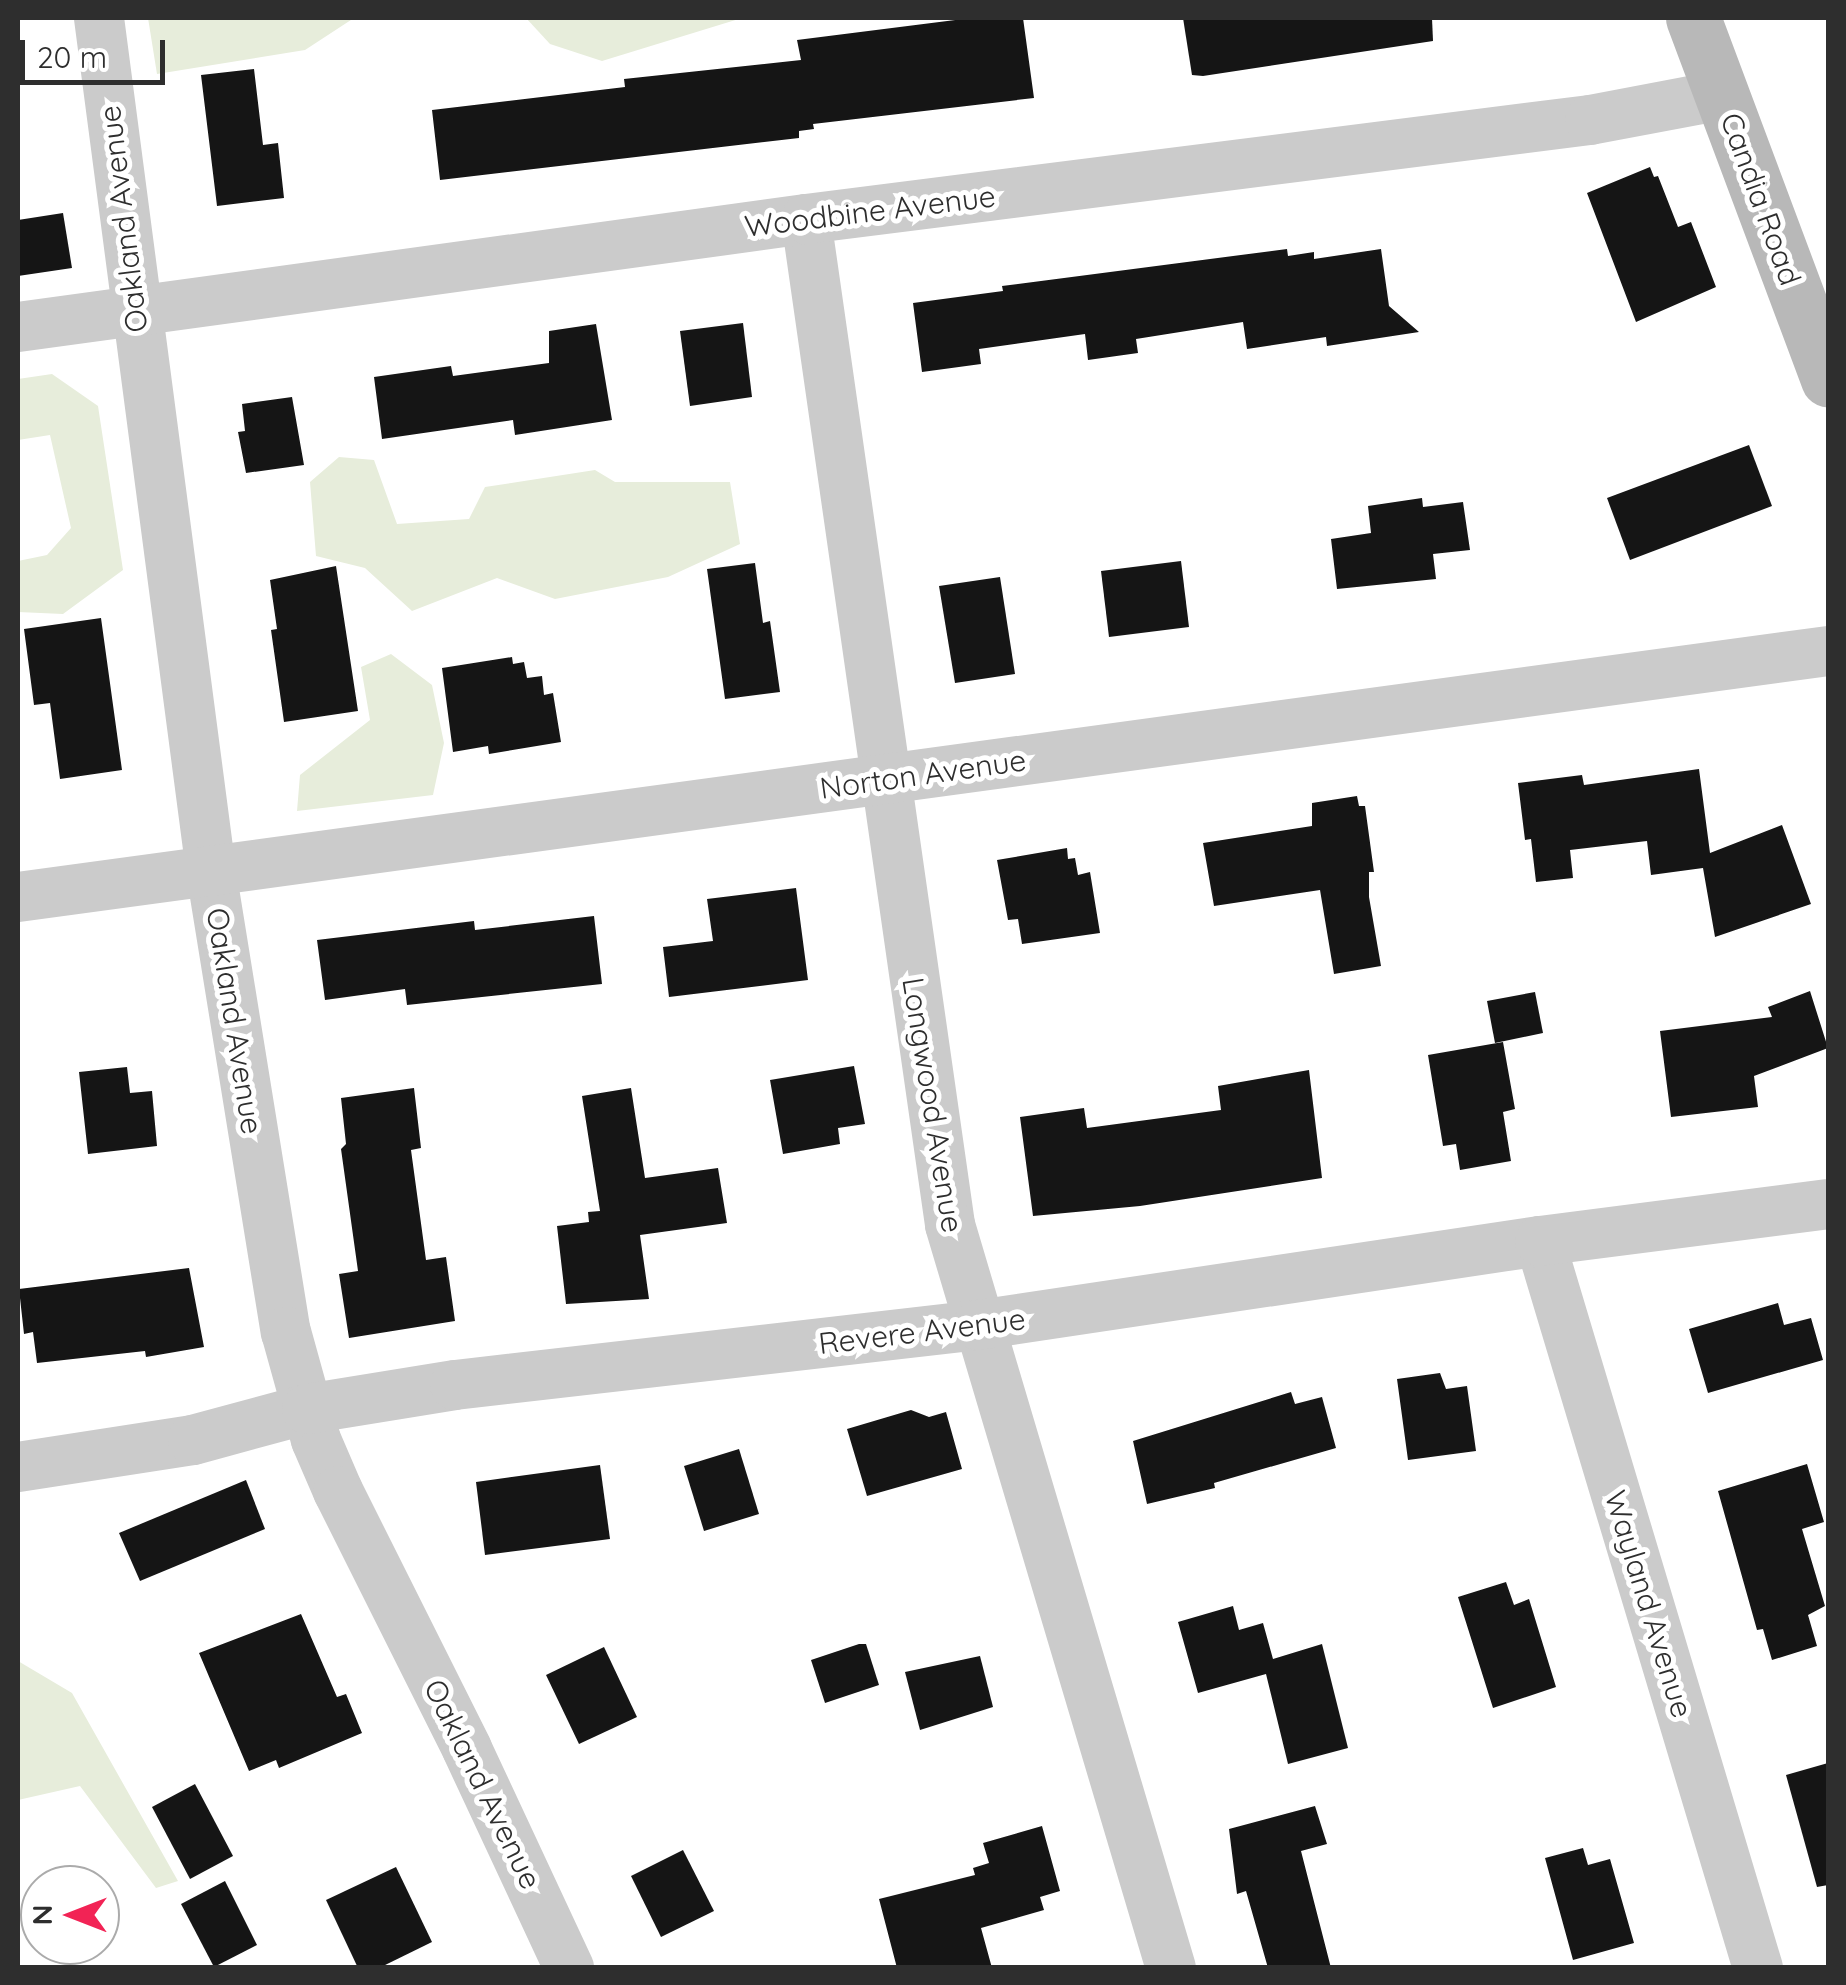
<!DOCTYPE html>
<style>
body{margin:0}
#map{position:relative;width:1846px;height:1985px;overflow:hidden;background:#fff;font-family:Quicksand,sans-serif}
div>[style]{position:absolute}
.green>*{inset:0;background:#e7eddb}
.building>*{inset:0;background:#151515}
.street>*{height:50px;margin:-25px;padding:0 25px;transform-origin:25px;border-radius:25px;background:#cbcbcb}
.secondary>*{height:55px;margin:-27.5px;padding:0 27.5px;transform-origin:27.5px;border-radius:27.5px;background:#b8b8b8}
span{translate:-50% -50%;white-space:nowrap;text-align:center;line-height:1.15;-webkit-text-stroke:10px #fff;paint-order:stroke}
.street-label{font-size:30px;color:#2e2e2e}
.frame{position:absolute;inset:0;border:20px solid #2e2e2e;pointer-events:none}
.north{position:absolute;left:20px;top:1865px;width:100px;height:100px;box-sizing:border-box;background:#fff;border:2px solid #ababab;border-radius:50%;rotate:270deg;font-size:28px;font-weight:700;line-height:40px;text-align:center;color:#2e2e2e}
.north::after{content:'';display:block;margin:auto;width:35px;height:45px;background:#f22355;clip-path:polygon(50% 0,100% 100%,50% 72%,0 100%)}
.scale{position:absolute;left:20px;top:40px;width:145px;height:45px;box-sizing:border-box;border:5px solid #2e2e2e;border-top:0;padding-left:12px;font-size:30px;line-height:35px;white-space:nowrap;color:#2e2e2e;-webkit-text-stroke:8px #fff;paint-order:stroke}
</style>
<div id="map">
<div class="green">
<i style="clip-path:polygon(148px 18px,354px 18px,305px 50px,157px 74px)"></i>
<i style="clip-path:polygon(526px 18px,742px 18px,602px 61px,550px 44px)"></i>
<i style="clip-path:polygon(52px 374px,98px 406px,123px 570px,63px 614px,18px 612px,18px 561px,47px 555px,71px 528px,50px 435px,18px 440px,18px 379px)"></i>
<i style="clip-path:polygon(339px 457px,374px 460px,397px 524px,469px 519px,485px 487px,595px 470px,615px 482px,730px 482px,740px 544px,668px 577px,555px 599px,497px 578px,412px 611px,365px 568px,316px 556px,310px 482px)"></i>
<i style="clip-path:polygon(391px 654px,432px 685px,444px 743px,433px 795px,297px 811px,300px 775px,370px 720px,361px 667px)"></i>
<i style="clip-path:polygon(18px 1661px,72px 1693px,178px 1881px,156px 1888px,80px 1786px,18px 1800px)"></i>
</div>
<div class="building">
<i style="clip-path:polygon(971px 18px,1023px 18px,1034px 98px,813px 124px,814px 129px,799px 131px,799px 138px,440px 180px,432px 110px,625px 87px,624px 79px,801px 60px,797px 40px)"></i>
<i style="clip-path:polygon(1183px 18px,1432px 18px,1433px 41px,1203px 76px,1192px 75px)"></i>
<i style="clip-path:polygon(254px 69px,263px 145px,278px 143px,284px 198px,217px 206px,201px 75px)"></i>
<i style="clip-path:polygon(1650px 167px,1654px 177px,1658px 176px,1678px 227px,1691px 222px,1716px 287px,1636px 322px,1587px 193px)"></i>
<i style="clip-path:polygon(63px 213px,72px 268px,18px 276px,18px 220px)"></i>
<i style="clip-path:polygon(1287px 249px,1288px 256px,1314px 252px,1314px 259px,1381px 249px,1389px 306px,1419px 332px,1327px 346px,1326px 337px,1247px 349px,1243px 322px,1136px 339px,1138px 353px,1088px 360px,1085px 334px,979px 349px,981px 364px,922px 372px,913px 303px,1003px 291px,1002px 286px)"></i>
<i style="clip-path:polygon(743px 323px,752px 397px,690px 406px,680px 331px)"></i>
<i style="clip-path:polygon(596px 324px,612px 420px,515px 435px,513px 420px,382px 439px,374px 377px,451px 366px,453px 376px,549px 363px,549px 331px)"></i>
<i style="clip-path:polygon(292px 397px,304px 465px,246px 473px,238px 432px,245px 431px,242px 404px)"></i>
<i style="clip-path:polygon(1749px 445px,1772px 506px,1630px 560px,1607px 498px)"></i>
<i style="clip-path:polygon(1422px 498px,1423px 507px,1463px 502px,1470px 550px,1433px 554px,1436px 579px,1337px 589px,1331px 539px,1371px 533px,1368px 506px)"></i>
<i style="clip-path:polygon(1181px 561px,1189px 627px,1109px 637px,1101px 571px)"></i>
<i style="clip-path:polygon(755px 563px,763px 623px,770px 621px,780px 692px,725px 699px,707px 569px)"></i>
<i style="clip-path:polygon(336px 566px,358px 711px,284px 722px,271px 630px,277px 629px,270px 580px)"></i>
<i style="clip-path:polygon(1000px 577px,1015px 674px,955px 683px,939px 586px)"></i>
<i style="clip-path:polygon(101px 618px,122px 770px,60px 779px,50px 703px,34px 705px,24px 629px)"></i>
<i style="clip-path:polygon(512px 657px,513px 664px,524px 662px,527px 678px,542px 676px,544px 695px,553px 693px,561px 742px,489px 754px,488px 746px,453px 752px,442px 668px)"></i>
<i style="clip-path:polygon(1699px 769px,1710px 853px,1782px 825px,1811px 904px,1715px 937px,1703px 868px,1651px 875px,1647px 841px,1570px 850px,1573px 878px,1536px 882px,1531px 839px,1525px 840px,1518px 783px,1582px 775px,1584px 785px)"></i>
<i style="clip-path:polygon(1357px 796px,1359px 806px,1365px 806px,1374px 872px,1369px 872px,1369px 897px,1381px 966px,1334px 974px,1320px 890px,1214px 906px,1203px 843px,1312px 826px,1312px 803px)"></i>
<i style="clip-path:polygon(1067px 848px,1068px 859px,1075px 858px,1078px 875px,1090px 872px,1100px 933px,1022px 944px,1018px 919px,1008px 920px,997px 860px)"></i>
<i style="clip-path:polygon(796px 888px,808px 980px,669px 997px,663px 947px,713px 941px,707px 899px)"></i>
<i style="clip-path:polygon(594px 916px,602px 984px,407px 1005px,405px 989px,325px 1000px,317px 940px,474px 921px,475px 930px)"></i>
<i style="clip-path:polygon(1810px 991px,1828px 1048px,1754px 1076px,1758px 1107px,1671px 1117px,1660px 1031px,1772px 1017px,1768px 1007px)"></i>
<i style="clip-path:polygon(1535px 992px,1543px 1033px,1495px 1043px,1487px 1001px)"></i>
<i style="clip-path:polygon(1503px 1042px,1515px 1109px,1503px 1112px,1511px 1161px,1460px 1170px,1456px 1144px,1443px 1146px,1428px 1055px)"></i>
<i style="clip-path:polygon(854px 1066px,865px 1124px,838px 1128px,840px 1144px,783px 1154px,770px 1080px)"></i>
<i style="clip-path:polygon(127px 1067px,130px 1093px,152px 1091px,157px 1146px,88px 1154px,79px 1072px)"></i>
<i style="clip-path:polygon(1309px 1070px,1322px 1178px,1140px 1206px,1033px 1216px,1020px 1117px,1084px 1108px,1087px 1128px,1221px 1110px,1218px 1086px)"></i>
<i style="clip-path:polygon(414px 1088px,421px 1148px,411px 1150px,426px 1260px,446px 1257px,455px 1321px,349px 1338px,339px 1274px,358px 1271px,341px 1149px,346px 1144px,341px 1098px)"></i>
<i style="clip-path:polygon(631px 1088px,645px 1178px,718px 1168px,727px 1223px,640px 1235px,649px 1299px,566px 1304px,557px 1226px,589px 1222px,588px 1212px,600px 1211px,582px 1096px)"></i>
<i style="clip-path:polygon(189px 1268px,204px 1347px,146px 1357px,145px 1351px,37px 1363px,33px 1332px,24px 1334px,19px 1289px)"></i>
<i style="clip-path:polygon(1778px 1303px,1784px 1325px,1811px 1318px,1823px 1360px,1708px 1393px,1689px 1329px)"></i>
<i style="clip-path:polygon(1440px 1373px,1446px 1389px,1467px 1386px,1476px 1451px,1408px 1460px,1397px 1379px)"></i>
<i style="clip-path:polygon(1291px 1392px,1295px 1404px,1322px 1397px,1336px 1448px,1214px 1483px,1215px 1488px,1147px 1504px,1133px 1441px)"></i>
<i style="clip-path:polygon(911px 1410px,929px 1417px,946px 1412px,962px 1469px,867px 1496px,847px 1429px)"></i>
<i style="clip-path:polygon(739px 1449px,759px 1514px,704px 1531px,684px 1466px)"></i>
<i style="clip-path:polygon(1807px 1464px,1824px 1522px,1802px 1529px,1825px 1606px,1808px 1615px,1817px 1646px,1772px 1660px,1763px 1629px,1757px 1630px,1718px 1491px)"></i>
<i style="clip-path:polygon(600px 1465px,610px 1539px,485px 1555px,476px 1482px)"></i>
<i style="clip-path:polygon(246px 1480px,265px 1529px,140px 1581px,119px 1533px)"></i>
<i style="clip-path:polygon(1506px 1582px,1514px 1605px,1529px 1599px,1556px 1687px,1493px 1708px,1458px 1597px)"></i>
<i style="clip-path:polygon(1233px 1606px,1239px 1630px,1263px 1623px,1273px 1659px,1322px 1644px,1348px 1748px,1288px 1764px,1266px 1674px,1198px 1693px,1178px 1622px)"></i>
<i style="clip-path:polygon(301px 1614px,337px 1697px,346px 1694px,362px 1733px,279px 1768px,276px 1760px,249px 1771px,199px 1653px)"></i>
<i style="clip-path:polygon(859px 1644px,866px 1644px,879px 1685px,825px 1703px,811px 1660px)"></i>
<i style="clip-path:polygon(604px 1647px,637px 1717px,579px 1744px,546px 1675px)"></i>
<i style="clip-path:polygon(980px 1656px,993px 1707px,920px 1730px,905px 1672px)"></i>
<i style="clip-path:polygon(1828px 1763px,1828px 1885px,1817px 1887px,1786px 1775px)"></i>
<i style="clip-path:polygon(195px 1784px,233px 1856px,190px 1879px,152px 1807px)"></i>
<i style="clip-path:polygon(1315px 1806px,1327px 1844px,1301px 1851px,1331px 1968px,1268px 1968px,1246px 1891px,1237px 1894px,1229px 1829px)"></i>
<i style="clip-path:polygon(1042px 1826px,1060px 1891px,1040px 1897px,1044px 1910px,981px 1928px,992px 1968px,897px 1968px,879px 1899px,975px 1875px,973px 1868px,989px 1863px,983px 1843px)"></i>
<i style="clip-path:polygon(1583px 1848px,1588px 1865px,1610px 1859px,1634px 1943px,1573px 1960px,1545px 1858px)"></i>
<i style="clip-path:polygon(683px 1850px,714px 1911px,661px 1937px,631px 1876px)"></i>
<i style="clip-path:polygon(396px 1867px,432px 1942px,379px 1968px,358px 1968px,326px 1900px)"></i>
<i style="clip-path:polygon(225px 1881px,257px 1945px,214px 1967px,181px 1904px)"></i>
</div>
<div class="street">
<i style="left:99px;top:18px;width:860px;rotate:82.52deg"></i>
<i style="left:211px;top:871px;width:467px;rotate:80.8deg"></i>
<i style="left:286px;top:1332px;width:112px;rotate:74.5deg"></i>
<i style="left:316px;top:1440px;width:56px;rotate:66.7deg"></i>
<i style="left:338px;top:1491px;width:288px;rotate:63.4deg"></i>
<i style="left:467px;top:1749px;width:242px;rotate:65deg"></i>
<i style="left:806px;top:219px;width:1016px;rotate:81.85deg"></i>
<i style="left:950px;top:1225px;width:775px;rotate:73.44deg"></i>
<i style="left:18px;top:327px;width:795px;rotate:-7.8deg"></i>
<i style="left:806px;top:219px;width:790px;rotate:-7.2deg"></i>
<i style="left:1590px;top:120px;width:134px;rotate:-10.7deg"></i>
<i style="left:18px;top:897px;width:1827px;rotate:-7.74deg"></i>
<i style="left:1540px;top:1241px;width:759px;rotate:73.31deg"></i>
<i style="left:18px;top:1467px;width:177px;rotate:-8.8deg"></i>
<i style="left:193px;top:1440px;width:118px;rotate:-15.2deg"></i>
<i style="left:307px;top:1409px;width:150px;rotate:-9.2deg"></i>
<i style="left:455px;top:1385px;width:526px;rotate:-6.54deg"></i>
<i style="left:978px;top:1325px;width:568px;rotate:-8.5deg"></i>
<i style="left:1540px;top:1241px;width:290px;rotate:-7.3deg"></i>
</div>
<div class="secondary">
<i style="left:1693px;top:18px;width:386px;rotate:69.5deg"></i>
</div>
<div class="street-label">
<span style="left:1761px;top:199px;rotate:70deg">Candia Road</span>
<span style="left:870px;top:211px;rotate:-7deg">Woodbine Avenue</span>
<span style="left:123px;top:219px;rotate:-97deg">Oakland Avenue</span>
<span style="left:923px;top:774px;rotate:-8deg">Norton Avenue</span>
<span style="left:235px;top:1021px;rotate:81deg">Oakland Avenue</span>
<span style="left:933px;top:1105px;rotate:81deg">Longwood Avenue</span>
<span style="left:922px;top:1331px;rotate:-7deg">Revere Avenue</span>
<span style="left:1649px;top:1604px;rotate:73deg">Wayland Avenue</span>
<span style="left:483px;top:1784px;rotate:64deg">Oakland Avenue</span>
</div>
<div class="frame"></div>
<div class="north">N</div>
<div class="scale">20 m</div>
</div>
